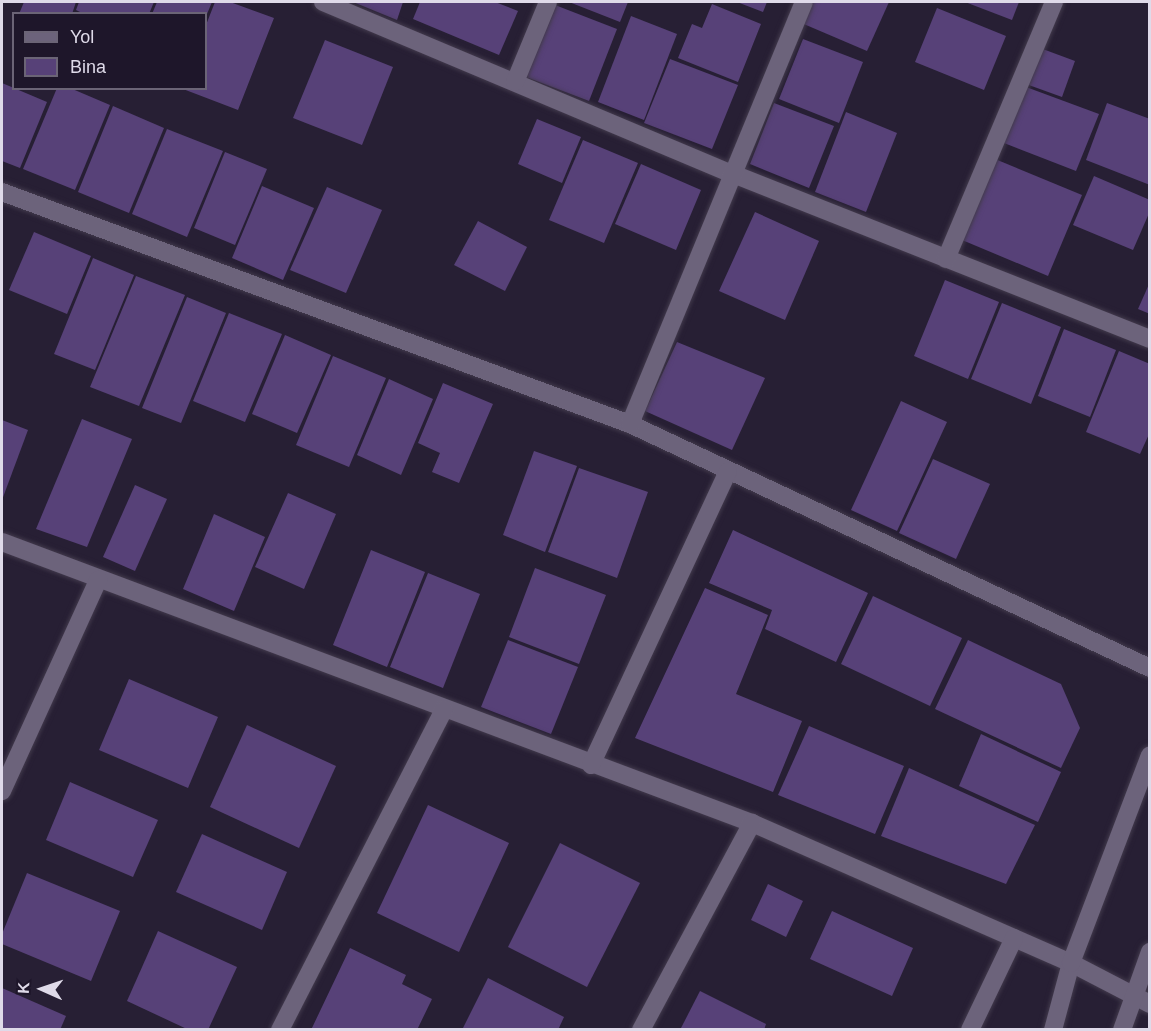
<!DOCTYPE html>
<style>
body{margin:0}
#map{position:relative;width:1151px;height:1031px;overflow:hidden;background:#271f34;font-family:Helvetica,sans-serif}
div>[style]{position:absolute}
.building>*{inset:0;background:#574178}
.roads{filter:drop-shadow(0 0 2px #423a4c) drop-shadow(0 0 2px #423a4c)}
.minor>*{height:18px;margin:-9px;padding:0 9px;transform-origin:9px;border-radius:9px;background:#6c637b}
span{translate:-50% -50%;white-space:nowrap;text-align:center;line-height:1.15;-webkit-text-stroke:6px #1e162a;paint-order:stroke}
.frame{position:absolute;inset:0;border:3px solid #dfdae9;pointer-events:none}
.legend{position:absolute;left:12px;top:12px;width:195px;height:78px;box-sizing:border-box;background:#1e162a;border:2px solid #6b6476;margin:0;padding:8px 10px;list-style:none;font-size:18px;color:#dfdae9}
.legend li{display:flex;align-items:center;gap:12px;height:30px}
.legend b{width:30px;border:2px solid #6b6476}
.north{position:absolute;left:12px;top:959px;width:60px;height:60px;-webkit-text-stroke:4px #1e162a;paint-order:stroke;rotate:273deg;font-size:16px;font-weight:700;line-height:24px;text-align:center;color:#dfdae9}
.north::after{content:'';display:block;margin:auto;width:21px;height:27px;background:#dfdae9;clip-path:polygon(50% 0,100% 100%,50% 72%,0 100%)}
</style>
<div id="map">
<div class="building">
<i style="clip-path:polygon(24px 2px,76px 2px,72px 14px,19px 14px)"></i>
<i style="clip-path:polygon(79px 2px,154px 2px,149px 14px,84px 14px,76px 10px)"></i>
<i style="clip-path:polygon(157px 2px,212px 2px,207px 14px,152px 14px)"></i>
<i style="clip-path:polygon(215px 2px,230px 2px,274px 18px,238px 110px,183px 89px,206px 88px,206px 25px)"></i>
<i style="clip-path:polygon(353px 2px,403px 2px,397px 20px)"></i>
<i style="clip-path:polygon(420px 2px,495px 2px,518px 11px,499px 55px,413px 19px)"></i>
<i style="clip-path:polygon(569px 2px,628px 2px,620px 22px)"></i>
<i style="clip-path:polygon(737px 2px,767px 2px,763px 12px)"></i>
<i style="clip-path:polygon(809px 2px,889px 2px,867px 51px,799px 22px)"></i>
<i style="clip-path:polygon(965px 2px,1019px 2px,1012px 20px)"></i>
<i style="clip-path:polygon(712px 4px,761px 24px,738px 82px,678px 58px,692px 24px,702px 28px)"></i>
<i style="clip-path:polygon(555px 5px,617px 29px,589px 101px,526px 77px)"></i>
<i style="clip-path:polygon(937px 8px,1006px 36px,984px 90px,915px 62px)"></i>
<i style="clip-path:polygon(631px 16px,677px 34px,644px 120px,598px 102px)"></i>
<i style="clip-path:polygon(803px 39px,863px 62px,839px 123px,779px 99px)"></i>
<i style="clip-path:polygon(325px 40px,393px 67px,362px 145px,293px 118px)"></i>
<i style="clip-path:polygon(1040px 48px,1075px 61px,1062px 97px,1026px 84px)"></i>
<i style="clip-path:polygon(670px 59px,738px 85px,712px 149px,644px 123px)"></i>
<i style="clip-path:polygon(2px 83px,47px 102px,20px 168px,2px 161px)"></i>
<i style="clip-path:polygon(1026px 87px,1099px 114px,1076px 171px,1004px 143px)"></i>
<i style="clip-path:polygon(57px 88px,70px 88px,110px 105px,75px 190px,23px 169px)"></i>
<i style="clip-path:polygon(774px 103px,834px 126px,809px 188px,750px 164px)"></i>
<i style="clip-path:polygon(1107px 103px,1150px 119px,1150px 185px,1086px 160px)"></i>
<i style="clip-path:polygon(113px 106px,164px 128px,129px 213px,78px 192px)"></i>
<i style="clip-path:polygon(846px 112px,897px 133px,866px 212px,815px 192px)"></i>
<i style="clip-path:polygon(537px 119px,581px 137px,562px 183px,518px 164px)"></i>
<i style="clip-path:polygon(167px 129px,223px 151px,187px 237px,132px 214px)"></i>
<i style="clip-path:polygon(583px 140px,638px 163px,604px 243px,549px 220px)"></i>
<i style="clip-path:polygon(225px 152px,267px 169px,235px 245px,194px 228px)"></i>
<i style="clip-path:polygon(995px 159px,1082px 195px,1048px 276px,962px 240px)"></i>
<i style="clip-path:polygon(641px 164px,701px 190px,676px 250px,615px 224px)"></i>
<i style="clip-path:polygon(1094px 176px,1150px 200px,1150px 211px,1133px 250px,1073px 225px)"></i>
<i style="clip-path:polygon(262px 186px,314px 208px,283px 280px,232px 258px)"></i>
<i style="clip-path:polygon(327px 187px,382px 210px,346px 293px,290px 270px)"></i>
<i style="clip-path:polygon(755px 212px,819px 241px,785px 320px,719px 291px)"></i>
<i style="clip-path:polygon(478px 221px,527px 247px,505px 291px,454px 265px)"></i>
<i style="clip-path:polygon(34px 232px,91px 256px,67px 314px,9px 290px)"></i>
<i style="clip-path:polygon(93px 258px,134px 275px,95px 370px,54px 354px)"></i>
<i style="clip-path:polygon(136px 276px,185px 295px,139px 406px,90px 387px)"></i>
<i style="clip-path:polygon(945px 280px,999px 302px,968px 379px,914px 356px)"></i>
<i style="clip-path:polygon(1150px 282px,1150px 314px,1138px 309px)"></i>
<i style="clip-path:polygon(187px 297px,226px 313px,181px 423px,142px 408px)"></i>
<i style="clip-path:polygon(1002px 303px,1061px 327px,1031px 404px,971px 379px)"></i>
<i style="clip-path:polygon(229px 313px,282px 334px,245px 422px,193px 401px)"></i>
<i style="clip-path:polygon(1064px 329px,1116px 350px,1090px 417px,1038px 396px)"></i>
<i style="clip-path:polygon(285px 335px,331px 355px,297px 433px,252px 414px)"></i>
<i style="clip-path:polygon(677px 342px,765px 378px,732px 450px,645px 411px)"></i>
<i style="clip-path:polygon(1119px 351px,1150px 364px,1150px 432px,1140px 454px,1086px 432px)"></i>
<i style="clip-path:polygon(333px 356px,386px 378px,349px 467px,296px 445px)"></i>
<i style="clip-path:polygon(389px 379px,433px 399px,401px 475px,357px 455px)"></i>
<i style="clip-path:polygon(443px 383px,493px 404px,459px 483px,432px 472px,440px 453px,418px 443px)"></i>
<i style="clip-path:polygon(901px 401px,947px 422px,897px 531px,851px 510px)"></i>
<i style="clip-path:polygon(82px 419px,132px 439px,87px 547px,36px 529px)"></i>
<i style="clip-path:polygon(2px 420px,28px 430px,2px 500px)"></i>
<i style="clip-path:polygon(534px 451px,577px 466px,545px 552px,503px 535px)"></i>
<i style="clip-path:polygon(933px 459px,990px 484px,956px 559px,899px 533px)"></i>
<i style="clip-path:polygon(579px 468px,648px 492px,617px 578px,548px 552px)"></i>
<i style="clip-path:polygon(135px 485px,167px 499px,135px 571px,103px 557px)"></i>
<i style="clip-path:polygon(288px 493px,336px 514px,304px 589px,255px 567px)"></i>
<i style="clip-path:polygon(214px 514px,265px 537px,234px 611px,183px 589px)"></i>
<i style="clip-path:polygon(733px 530px,868px 593px,836px 662px,765px 629px,772px 610px,709px 583px)"></i>
<i style="clip-path:polygon(371px 550px,425px 572px,387px 667px,333px 645px)"></i>
<i style="clip-path:polygon(535px 568px,606px 595px,579px 664px,509px 637px)"></i>
<i style="clip-path:polygon(428px 573px,480px 594px,443px 688px,390px 667px)"></i>
<i style="clip-path:polygon(705px 588px,768px 615px,736px 694px,802px 721px,773px 792px,635px 738px)"></i>
<i style="clip-path:polygon(873px 596px,962px 638px,930px 706px,841px 664px)"></i>
<i style="clip-path:polygon(508px 640px,578px 667px,551px 734px,481px 707px)"></i>
<i style="clip-path:polygon(968px 640px,1061px 684px,1080px 728px,1061px 768px,935px 709px)"></i>
<i style="clip-path:polygon(129px 679px,218px 717px,188px 788px,99px 750px)"></i>
<i style="clip-path:polygon(247px 725px,336px 766px,299px 848px,210px 807px)"></i>
<i style="clip-path:polygon(809px 726px,904px 766px,875px 834px,778px 795px)"></i>
<i style="clip-path:polygon(981px 734px,1061px 772px,1038px 822px,959px 786px)"></i>
<i style="clip-path:polygon(909px 768px,1035px 825px,1006px 884px,881px 836px)"></i>
<i style="clip-path:polygon(70px 782px,158px 820px,133px 877px,46px 840px)"></i>
<i style="clip-path:polygon(428px 805px,509px 843px,459px 952px,377px 913px)"></i>
<i style="clip-path:polygon(202px 834px,287px 872px,262px 930px,176px 892px)"></i>
<i style="clip-path:polygon(560px 843px,640px 883px,587px 987px,508px 947px)"></i>
<i style="clip-path:polygon(27px 873px,120px 911px,91px 981px,2px 944px,2px 934px)"></i>
<i style="clip-path:polygon(768px 884px,803px 901px,786px 937px,751px 920px)"></i>
<i style="clip-path:polygon(832px 911px,913px 948px,892px 996px,810px 959px)"></i>
<i style="clip-path:polygon(158px 931px,237px 967px,208px 1030px,189px 1030px,127px 1001px)"></i>
<i style="clip-path:polygon(350px 948px,406px 975px,402px 984px,432px 999px,417px 1030px,311px 1030px)"></i>
<i style="clip-path:polygon(488px 978px,564px 1017px,558px 1030px,462px 1030px)"></i>
<i style="clip-path:polygon(2px 988px,66px 1016px,60px 1030px,2px 1030px)"></i>
<i style="clip-path:polygon(700px 991px,766px 1024px,764px 1030px,680px 1030px)"></i>
</div>
<div class="roads">
<div class="minor">
<i style="left:323px;top:2px;width:445px;rotate:22.8deg"></i>
<i style="left:733px;top:174px;width:448px;rotate:21.6deg"></i>
<i style="left:515px;top:82px;width:87px;rotate:-67.6deg"></i>
<i style="left:2px;top:192px;width:669px;rotate:20.28deg"></i>
<i style="left:630px;top:424px;width:574px;rotate:25.14deg"></i>
<i style="left:946px;top:259px;width:279px;rotate:-67.2deg"></i>
<i style="left:630px;top:424px;width:456px;rotate:-67.6deg"></i>
<i style="left:2px;top:542px;width:801px;rotate:20.54deg"></i>
<i style="left:752px;top:823px;width:348px;rotate:23.7deg"></i>
<i style="left:1071px;top:963px;width:89px;rotate:27.4deg"></i>
<i style="left:591px;top:765px;width:324px;rotate:-65deg"></i>
<i style="left:2px;top:791px;width:232px;rotate:-65.5deg"></i>
<i style="left:280px;top:1030px;width:360px;rotate:-62.9deg"></i>
<i style="left:641px;top:1030px;width:235px;rotate:-61.8deg"></i>
<i style="left:970px;top:1030px;width:102px;rotate:-64.4deg"></i>
<i style="left:1053px;top:1030px;width:69px;rotate:-75deg"></i>
<i style="left:1071px;top:963px;width:222px;rotate:-69.2deg"></i>
<i style="left:1122px;top:1030px;width:83px;rotate:-70.3deg"></i>
</div>
</div>
<div class="frame"></div>
<ul class="legend">
<li><b style="height:8px;background:#6c637b"></b>Yol</li>
<li><b style="height:16px;background:#574178"></b>Bina</li>
</ul>
<div class="north">K</div>
</div>
